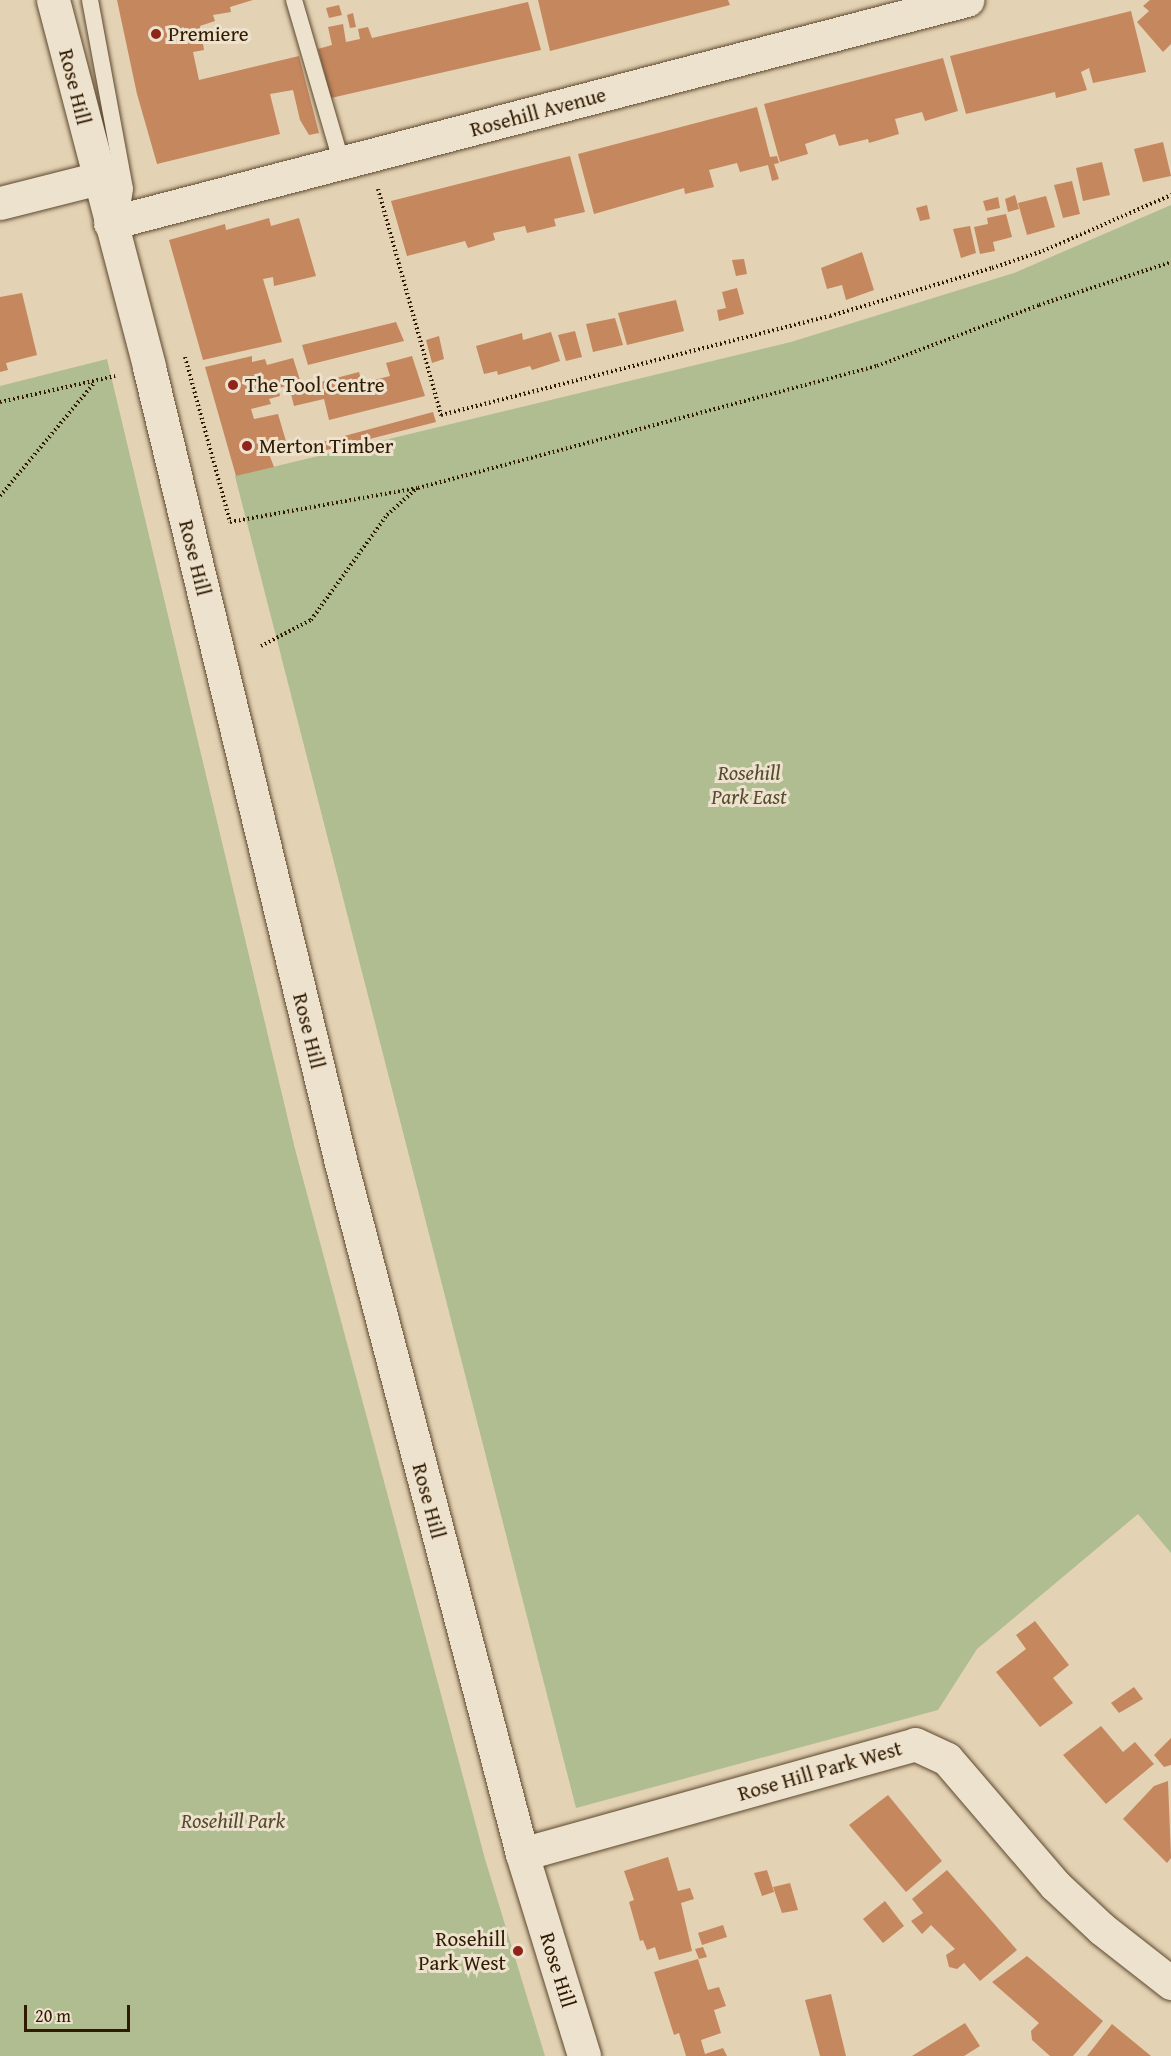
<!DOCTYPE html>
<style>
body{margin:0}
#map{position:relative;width:1171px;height:2056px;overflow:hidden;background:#e4d2b4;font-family:"Gentium Book Plus",serif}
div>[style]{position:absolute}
.green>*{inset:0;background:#afbd91}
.building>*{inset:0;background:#c5875e}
.path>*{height:4px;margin-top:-2px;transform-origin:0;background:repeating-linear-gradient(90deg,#301a00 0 1.5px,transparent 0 4.5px)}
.roads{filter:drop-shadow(0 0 2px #5d482d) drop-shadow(0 0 2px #5d482d)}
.service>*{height:16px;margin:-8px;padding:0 8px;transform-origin:8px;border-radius:8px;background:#ede2ce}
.minor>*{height:33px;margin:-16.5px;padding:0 16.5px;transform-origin:16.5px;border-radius:16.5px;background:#ede2ce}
.secondary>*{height:33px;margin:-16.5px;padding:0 16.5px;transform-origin:16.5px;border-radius:16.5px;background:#ede2ce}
.dots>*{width:16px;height:16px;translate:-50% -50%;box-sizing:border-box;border:3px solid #ede2ce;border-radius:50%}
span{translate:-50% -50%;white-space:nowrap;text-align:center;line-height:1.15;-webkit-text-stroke:6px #ede2ce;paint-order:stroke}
.poi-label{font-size:21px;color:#301a00}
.left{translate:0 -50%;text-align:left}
.right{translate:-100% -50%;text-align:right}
.street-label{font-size:21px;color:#301a00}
.park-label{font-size:21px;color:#564b2c;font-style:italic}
.scale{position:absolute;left:24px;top:2005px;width:106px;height:27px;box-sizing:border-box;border:3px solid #301a00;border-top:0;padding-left:8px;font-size:18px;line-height:21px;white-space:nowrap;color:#301a00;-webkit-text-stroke:4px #ede2ce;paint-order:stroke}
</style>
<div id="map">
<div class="green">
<i style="clip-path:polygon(1171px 205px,1171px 1553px,1138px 1514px,977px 1649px,938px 1710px,576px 1808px,235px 476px,791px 342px,1014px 273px)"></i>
<i style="clip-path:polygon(107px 359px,295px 1149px,485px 1859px,545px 2056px,0 2056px,0 386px)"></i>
</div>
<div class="building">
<i style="clip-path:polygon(117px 0,253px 0,230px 7px,231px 12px,213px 15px,215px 21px,200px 26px,204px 50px,193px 52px,199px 80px,299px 56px,319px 133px,309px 135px,300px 120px,293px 90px,270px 94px,280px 134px,157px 164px,137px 94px)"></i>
<i style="clip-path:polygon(538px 0,728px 0,730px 5px,550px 51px)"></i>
<i style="clip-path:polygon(1150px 0,1171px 0,1171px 44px,1163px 52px,1137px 22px,1149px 11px,1143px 6px)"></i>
<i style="clip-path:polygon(528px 2px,541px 50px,331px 98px,318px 49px,332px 45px,328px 27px,343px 24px,346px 42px,360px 39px,358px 29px,368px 27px,372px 38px)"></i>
<i style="clip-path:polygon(339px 5px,342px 15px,329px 18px,326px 8px)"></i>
<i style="clip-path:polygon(1131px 11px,1146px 72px,1093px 83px,1089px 68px,1081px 72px,1087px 90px,1056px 98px,1055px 92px,966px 114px,950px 56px)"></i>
<i style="clip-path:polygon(353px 13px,356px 27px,350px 28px,347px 15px)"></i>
<i style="clip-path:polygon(943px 58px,958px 111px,925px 121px,922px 112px,895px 119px,899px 134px,869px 143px,868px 139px,839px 146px,835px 134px,805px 144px,808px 154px,780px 162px,764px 104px)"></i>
<i style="clip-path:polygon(757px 107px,770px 157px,777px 156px,779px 163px,774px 164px,779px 179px,772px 181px,768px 165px,740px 172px,737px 163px,709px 170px,714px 187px,685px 194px,684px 188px,594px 214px,578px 154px)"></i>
<i style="clip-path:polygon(1163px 142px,1171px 176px,1143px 182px,1134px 149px)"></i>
<i style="clip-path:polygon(570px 156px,585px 212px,554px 219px,556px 226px,527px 233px,525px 226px,493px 233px,495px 240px,468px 248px,465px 241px,407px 256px,391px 201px)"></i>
<i style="clip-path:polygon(1102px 162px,1110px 195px,1083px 201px,1076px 168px)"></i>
<i style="clip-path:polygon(1072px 181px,1080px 214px,1063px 218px,1054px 185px)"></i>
<i style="clip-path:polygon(1015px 195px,1019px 209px,1008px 212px,1005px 199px)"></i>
<i style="clip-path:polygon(1046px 196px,1055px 227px,1027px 235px,1018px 203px)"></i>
<i style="clip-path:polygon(998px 197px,1000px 208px,986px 211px,983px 201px)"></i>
<i style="clip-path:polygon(927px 205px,930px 219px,920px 221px,916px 208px)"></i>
<i style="clip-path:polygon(1006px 214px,1012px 237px,993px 242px,995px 251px,980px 254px,974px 227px,988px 224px,987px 218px)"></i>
<i style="clip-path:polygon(269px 218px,271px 226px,299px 218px,316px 276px,274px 286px,273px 277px,263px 279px,282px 342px,203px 360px,169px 240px,225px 224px,226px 230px)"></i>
<i style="clip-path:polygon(970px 226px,976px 253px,961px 258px,953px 229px)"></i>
<i style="clip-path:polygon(862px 252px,874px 290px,846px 300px,842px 285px,827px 289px,821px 268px)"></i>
<i style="clip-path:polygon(744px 259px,747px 274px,736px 276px,732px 260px)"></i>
<i style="clip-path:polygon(737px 288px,744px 314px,719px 321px,717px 310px,726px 308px,722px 292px)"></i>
<i style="clip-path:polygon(22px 293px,37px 355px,6px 363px,8px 370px,0 372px,0 297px)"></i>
<i style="clip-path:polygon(676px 300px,684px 331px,627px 345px,618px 313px)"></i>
<i style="clip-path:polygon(615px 318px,623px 345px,593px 352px,586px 324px)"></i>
<i style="clip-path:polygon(396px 322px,404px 341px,308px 365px,302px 345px)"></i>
<i style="clip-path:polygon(575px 331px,582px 357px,566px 361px,558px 335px)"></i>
<i style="clip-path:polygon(551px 332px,560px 361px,532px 370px,530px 366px,498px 375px,497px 371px,484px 374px,476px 346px,522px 333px,523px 340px)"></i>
<i style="clip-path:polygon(439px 336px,444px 359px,432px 363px,426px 340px)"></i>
<i style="clip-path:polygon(252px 356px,252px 362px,265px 359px,267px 365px,293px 358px,301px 383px,278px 388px,280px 396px,269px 399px,271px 404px,251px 409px,254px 419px,278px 414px,288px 448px,269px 454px,274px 467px,236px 476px,205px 367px)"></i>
<i style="clip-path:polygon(412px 356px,425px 396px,329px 420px,324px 399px,294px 406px,290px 390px,359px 372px,362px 383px,390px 376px,386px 363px)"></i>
<i style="clip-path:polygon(433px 412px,436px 422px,311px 454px,311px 445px)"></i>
<i style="clip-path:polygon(1035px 1621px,1069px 1665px,1053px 1678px,1073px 1703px,1040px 1727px,996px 1672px,1026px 1649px,1016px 1635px)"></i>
<i style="clip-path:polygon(1134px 1687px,1143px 1699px,1119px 1713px,1111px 1703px)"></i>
<i style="clip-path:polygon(1101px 1726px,1123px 1752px,1135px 1742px,1154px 1764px,1106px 1804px,1063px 1755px)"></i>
<i style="clip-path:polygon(1171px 1738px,1171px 1765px,1164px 1767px,1154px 1755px)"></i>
<i style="clip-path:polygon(1168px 1781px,1171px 1858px,1167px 1863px,1123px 1819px,1154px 1786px)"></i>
<i style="clip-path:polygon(888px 1795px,942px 1861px,906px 1892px,849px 1825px)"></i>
<i style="clip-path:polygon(668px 1857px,678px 1891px,690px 1888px,694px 1899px,681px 1903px,692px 1951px,659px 1960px,655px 1947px,647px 1950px,643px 1940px,640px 1941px,629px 1902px,634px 1900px,624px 1871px)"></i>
<i style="clip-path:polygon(767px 1870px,774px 1892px,762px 1896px,754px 1873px)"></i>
<i style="clip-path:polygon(947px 1870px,1017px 1950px,980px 1981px,964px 1963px,957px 1969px,949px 1967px,946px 1955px,955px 1949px,931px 1925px,922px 1934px,911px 1921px,923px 1913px,912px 1899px)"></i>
<i style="clip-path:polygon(790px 1883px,798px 1910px,782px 1913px,773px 1887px)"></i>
<i style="clip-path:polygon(885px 1901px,904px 1926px,883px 1943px,863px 1919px)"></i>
<i style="clip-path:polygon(723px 1925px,727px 1937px,702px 1945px,698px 1933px)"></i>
<i style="clip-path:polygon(703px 1947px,707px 1957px,699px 1959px,695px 1949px)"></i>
<i style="clip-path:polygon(1027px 1956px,1103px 2021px,1073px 2056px,1050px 2056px,1032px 2040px,1031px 2031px,1039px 2023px,992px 1982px)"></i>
<i style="clip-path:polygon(698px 1959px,708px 1990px,719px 1987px,726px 2006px,714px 2010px,721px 2033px,701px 2040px,705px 2054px,723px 2048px,727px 2056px,686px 2056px,679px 2033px,674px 2035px,654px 1972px)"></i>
<i style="clip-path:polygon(831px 1994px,846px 2056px,820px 2056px,805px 2000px)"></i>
<i style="clip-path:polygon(965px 2023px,980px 2046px,964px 2056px,912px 2056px)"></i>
<i style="clip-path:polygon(1112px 2024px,1151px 2056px,1087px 2056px)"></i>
</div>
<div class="path">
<i style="left:378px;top:189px;width:235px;rotate:74.4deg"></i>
<i style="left:441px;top:415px;width:401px;rotate:-14.3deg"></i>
<i style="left:830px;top:316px;width:169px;rotate:-16.5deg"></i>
<i style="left:992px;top:268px;width:54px;rotate:-18.4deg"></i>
<i style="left:1043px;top:251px;width:140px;rotate:-23.6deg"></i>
<i style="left:185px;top:357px;width:171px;rotate:74.7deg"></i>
<i style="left:230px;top:522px;width:191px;rotate:-10.3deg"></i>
<i style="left:418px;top:488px;width:475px;rotate:-14.9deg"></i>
<i style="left:877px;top:366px;width:173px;rotate:-20.6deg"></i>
<i style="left:1039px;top:305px;width:139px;rotate:-18deg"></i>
<i style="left:0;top:402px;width:118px;rotate:-12.7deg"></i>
<i style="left:0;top:496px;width:147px;rotate:-50.2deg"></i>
<i style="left:261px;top:646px;width:56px;rotate:-27.5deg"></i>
<i style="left:311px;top:620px;width:130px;rotate:-54.1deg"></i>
<i style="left:387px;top:515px;width:40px;rotate:-42deg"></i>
</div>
<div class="roads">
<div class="service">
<i style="left:90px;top:0;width:192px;rotate:79.5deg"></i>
<i style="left:125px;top:189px;width:30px;rotate:99deg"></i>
<i style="left:294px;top:0;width:171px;rotate:73.7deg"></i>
</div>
<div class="minor">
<i style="left:0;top:203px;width:102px;rotate:-14.2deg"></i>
<i style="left:110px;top:223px;width:886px;rotate:-14.59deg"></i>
<i style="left:522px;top:1854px;width:408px;rotate:-15.6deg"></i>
<i style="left:915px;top:1744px;width:35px;rotate:25deg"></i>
<i style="left:947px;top:1759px;width:166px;rotate:49.4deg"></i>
<i style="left:1055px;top:1885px;width:64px;rotate:43.1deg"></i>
<i style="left:1102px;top:1929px;width:88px;rotate:38deg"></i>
</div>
<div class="secondary">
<i style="left:53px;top:0;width:379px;rotate:75.3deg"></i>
<i style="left:149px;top:367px;width:819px;rotate:76.44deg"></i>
<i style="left:341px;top:1163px;width:714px;rotate:75.32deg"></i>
<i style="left:522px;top:1854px;width:211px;rotate:72.9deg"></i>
</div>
</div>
<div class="dots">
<i style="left:156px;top:34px;background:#8f2418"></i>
<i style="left:233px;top:385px;background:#8f2418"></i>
<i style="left:247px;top:446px;background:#8f2418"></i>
<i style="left:518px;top:1951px;background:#8f2418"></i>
</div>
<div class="poi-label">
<span class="left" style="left:168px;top:34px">Premiere</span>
<span class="left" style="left:245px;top:385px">The Tool Centre</span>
<span class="left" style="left:259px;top:446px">Merton Timber</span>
<span class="right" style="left:506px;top:1951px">Rosehill<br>Park West</span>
</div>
<div class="street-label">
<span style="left:75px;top:87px;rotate:76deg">Rose Hill</span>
<span style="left:538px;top:112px;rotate:-15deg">Rosehill Avenue</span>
<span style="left:195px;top:558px;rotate:76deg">Rose Hill</span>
<span style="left:309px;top:1031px;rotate:76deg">Rose Hill</span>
<span style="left:429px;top:1501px;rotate:75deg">Rose Hill</span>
<span style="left:820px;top:1771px;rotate:-16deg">Rose Hill Park West</span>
<span style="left:558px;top:1970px;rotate:73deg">Rose Hill</span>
</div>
<div class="park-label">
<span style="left:749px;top:785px">Rosehill<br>Park East</span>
<span style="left:233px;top:1821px">Rosehill Park</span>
</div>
<div class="scale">20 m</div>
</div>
